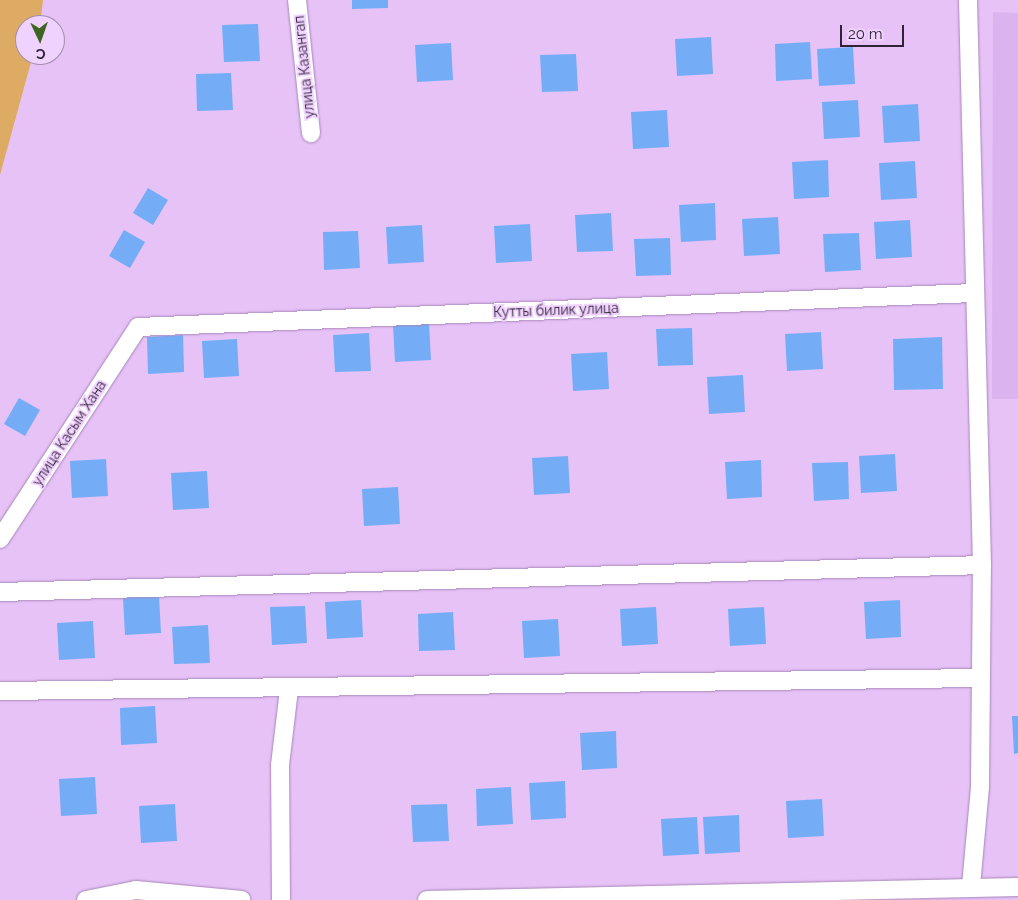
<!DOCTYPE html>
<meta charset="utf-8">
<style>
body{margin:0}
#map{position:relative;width:1018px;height:900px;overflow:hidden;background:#e6c2f7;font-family:Raleway,sans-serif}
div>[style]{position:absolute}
.built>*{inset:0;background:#dbb3ef}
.green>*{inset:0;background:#deab64}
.building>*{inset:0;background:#74adf6}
.roads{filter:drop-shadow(0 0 1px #a886b8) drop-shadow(0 0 1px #a886b8)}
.minor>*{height:18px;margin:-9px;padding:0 9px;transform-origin:9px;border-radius:9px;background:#fff}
span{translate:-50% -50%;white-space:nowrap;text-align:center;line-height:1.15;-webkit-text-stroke:4px #efd2fd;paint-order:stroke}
.street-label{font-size:14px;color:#302237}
.north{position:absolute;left:15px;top:15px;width:50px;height:50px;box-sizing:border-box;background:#efd2fd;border:1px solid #a38cae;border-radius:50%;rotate:177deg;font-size:14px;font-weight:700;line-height:20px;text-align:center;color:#302237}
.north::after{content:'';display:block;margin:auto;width:18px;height:22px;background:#3d6521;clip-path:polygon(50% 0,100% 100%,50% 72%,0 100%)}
.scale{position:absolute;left:840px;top:25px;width:64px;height:22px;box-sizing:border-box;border:2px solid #302237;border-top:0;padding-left:6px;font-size:15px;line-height:18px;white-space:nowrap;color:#302237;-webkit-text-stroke:4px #efd2fd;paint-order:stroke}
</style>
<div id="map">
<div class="built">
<i style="clip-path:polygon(993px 12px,1018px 13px,1018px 399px,992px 399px)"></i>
</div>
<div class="green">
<i style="clip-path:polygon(0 0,43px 0,40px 25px,25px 25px,25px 55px,33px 55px,0 175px)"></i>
</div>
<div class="building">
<i style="clip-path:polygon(352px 0,388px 0,388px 8px,352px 9px)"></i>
<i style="clip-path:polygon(258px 24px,260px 61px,224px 62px,222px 25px)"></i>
<i style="clip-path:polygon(711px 37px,713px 74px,677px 76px,675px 39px)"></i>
<i style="clip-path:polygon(810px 42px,812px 79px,776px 81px,775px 44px)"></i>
<i style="clip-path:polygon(451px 43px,453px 80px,417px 82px,415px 45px)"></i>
<i style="clip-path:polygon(853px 47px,855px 84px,819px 86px,817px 49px)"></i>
<i style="clip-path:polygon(576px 54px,578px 91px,542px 92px,540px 55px)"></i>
<i style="clip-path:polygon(231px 73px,233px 110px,197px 111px,196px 74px)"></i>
<i style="clip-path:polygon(858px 100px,860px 137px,824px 139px,822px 102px)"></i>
<i style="clip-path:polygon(918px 104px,920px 141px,884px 143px,882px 106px)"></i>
<i style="clip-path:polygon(667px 110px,669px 147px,633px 149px,631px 112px)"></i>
<i style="clip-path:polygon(828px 160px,829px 197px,794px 199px,792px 162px)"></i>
<i style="clip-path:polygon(915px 161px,917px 198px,881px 200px,879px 163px)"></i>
<i style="clip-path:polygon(148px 188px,168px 200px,153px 225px,133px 213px)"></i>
<i style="clip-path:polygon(715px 203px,716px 240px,681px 242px,679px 205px)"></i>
<i style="clip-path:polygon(611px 213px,613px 251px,577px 252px,575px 215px)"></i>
<i style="clip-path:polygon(778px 217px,780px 254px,744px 256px,742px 219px)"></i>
<i style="clip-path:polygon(910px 220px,912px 257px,876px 259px,874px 222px)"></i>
<i style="clip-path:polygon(530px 224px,532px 261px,496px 263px,494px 226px)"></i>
<i style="clip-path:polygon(422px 225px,424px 262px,388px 264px,386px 227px)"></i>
<i style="clip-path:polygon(124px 230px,145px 242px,130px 268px,109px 256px)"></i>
<i style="clip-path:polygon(358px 231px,360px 268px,324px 270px,323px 232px)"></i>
<i style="clip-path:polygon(859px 233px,861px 270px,825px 272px,823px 234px)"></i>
<i style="clip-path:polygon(670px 238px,671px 275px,636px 276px,634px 239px)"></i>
<i style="clip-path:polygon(429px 323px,431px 360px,395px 362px,393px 325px)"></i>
<i style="clip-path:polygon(692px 328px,693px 365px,658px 366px,656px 329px)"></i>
<i style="clip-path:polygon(821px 332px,823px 369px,787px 371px,785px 334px)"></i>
<i style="clip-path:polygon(369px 333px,371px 371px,335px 372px,333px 335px)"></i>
<i style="clip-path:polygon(183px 335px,184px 372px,148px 374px,147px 337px)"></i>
<i style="clip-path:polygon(942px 337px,943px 389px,894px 390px,893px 339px)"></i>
<i style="clip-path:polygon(237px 339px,239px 376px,204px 378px,202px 341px)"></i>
<i style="clip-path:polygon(607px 352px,609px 389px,573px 391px,571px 354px)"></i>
<i style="clip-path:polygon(743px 375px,745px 412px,709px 414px,707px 377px)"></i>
<i style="clip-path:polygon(19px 398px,40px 410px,25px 436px,4px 424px)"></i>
<i style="clip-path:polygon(895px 454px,897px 491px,861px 493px,859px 456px)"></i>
<i style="clip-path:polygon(568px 456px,570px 493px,534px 495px,532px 458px)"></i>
<i style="clip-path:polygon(106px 459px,108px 496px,72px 498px,70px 461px)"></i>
<i style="clip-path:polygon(761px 460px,762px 497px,727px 499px,725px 462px)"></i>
<i style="clip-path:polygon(848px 462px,849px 499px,814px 501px,812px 463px)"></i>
<i style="clip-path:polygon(207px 471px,209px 508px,173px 510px,171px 473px)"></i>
<i style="clip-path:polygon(398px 487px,400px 524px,364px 526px,362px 489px)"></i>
<i style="clip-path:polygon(159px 596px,161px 633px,125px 635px,123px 598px)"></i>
<i style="clip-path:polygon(361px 600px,363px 637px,327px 639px,325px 602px)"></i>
<i style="clip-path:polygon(900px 600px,901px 637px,866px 639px,864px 602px)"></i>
<i style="clip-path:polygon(305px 606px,307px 643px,272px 645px,270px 607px)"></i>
<i style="clip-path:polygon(656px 607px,658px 644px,622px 646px,620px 609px)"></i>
<i style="clip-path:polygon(764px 607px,766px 644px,730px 646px,728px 609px)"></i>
<i style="clip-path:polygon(453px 612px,455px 650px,419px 651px,418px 614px)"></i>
<i style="clip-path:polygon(558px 619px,560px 656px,524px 658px,522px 621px)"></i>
<i style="clip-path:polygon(93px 621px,95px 658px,59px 660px,57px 623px)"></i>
<i style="clip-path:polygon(208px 625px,210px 663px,174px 664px,172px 627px)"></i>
<i style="clip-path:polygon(155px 706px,157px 743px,121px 745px,120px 708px)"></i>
<i style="clip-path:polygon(1012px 716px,1018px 716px,1018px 753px,1014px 754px)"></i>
<i style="clip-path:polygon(616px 731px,617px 768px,582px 770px,580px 733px)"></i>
<i style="clip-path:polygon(95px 777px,97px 814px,61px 816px,59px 779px)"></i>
<i style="clip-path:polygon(565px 781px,566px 818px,531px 820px,529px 783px)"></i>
<i style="clip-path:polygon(511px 787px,513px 824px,477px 826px,476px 789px)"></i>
<i style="clip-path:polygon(822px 799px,824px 836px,788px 838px,786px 801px)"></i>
<i style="clip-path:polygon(175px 804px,177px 841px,141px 843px,139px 806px)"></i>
<i style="clip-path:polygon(447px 804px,449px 841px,413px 842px,411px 805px)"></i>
<i style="clip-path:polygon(739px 815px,740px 852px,705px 854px,703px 817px)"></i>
<i style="clip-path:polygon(697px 817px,699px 854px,663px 856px,661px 819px)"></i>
</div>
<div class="roads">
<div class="minor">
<i style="left:297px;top:0;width:134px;rotate:84deg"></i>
<i style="left:0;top:539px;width:253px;rotate:-56.9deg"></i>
<i style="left:138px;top:327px;width:836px;rotate:-2.33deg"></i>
<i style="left:0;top:592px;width:982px;rotate:-1.57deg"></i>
<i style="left:982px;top:565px;width:565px;rotate:-91.42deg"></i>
<i style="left:0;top:691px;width:981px;rotate:-0.76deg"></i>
<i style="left:971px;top:886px;width:99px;rotate:-84.8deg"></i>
<i style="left:980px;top:787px;width:222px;rotate:-89.5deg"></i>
<i style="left:86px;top:900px;width:51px;rotate:-11.3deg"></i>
<i style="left:136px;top:890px;width:106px;rotate:5.4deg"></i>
<i style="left:281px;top:900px;width:135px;rotate:-90.4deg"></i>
<i style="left:280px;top:765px;width:76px;rotate:-83.2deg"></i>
<i style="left:427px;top:900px;width:591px;rotate:-1.26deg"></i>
</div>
</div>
<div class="street-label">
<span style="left:304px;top:67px;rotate:-96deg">улица Казангап</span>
<span style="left:556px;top:310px;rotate:-2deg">Кутты билик улица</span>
<span style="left:69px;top:433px;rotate:-57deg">улица Касым Хана</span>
</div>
<div class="north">С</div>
<div class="scale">20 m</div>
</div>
